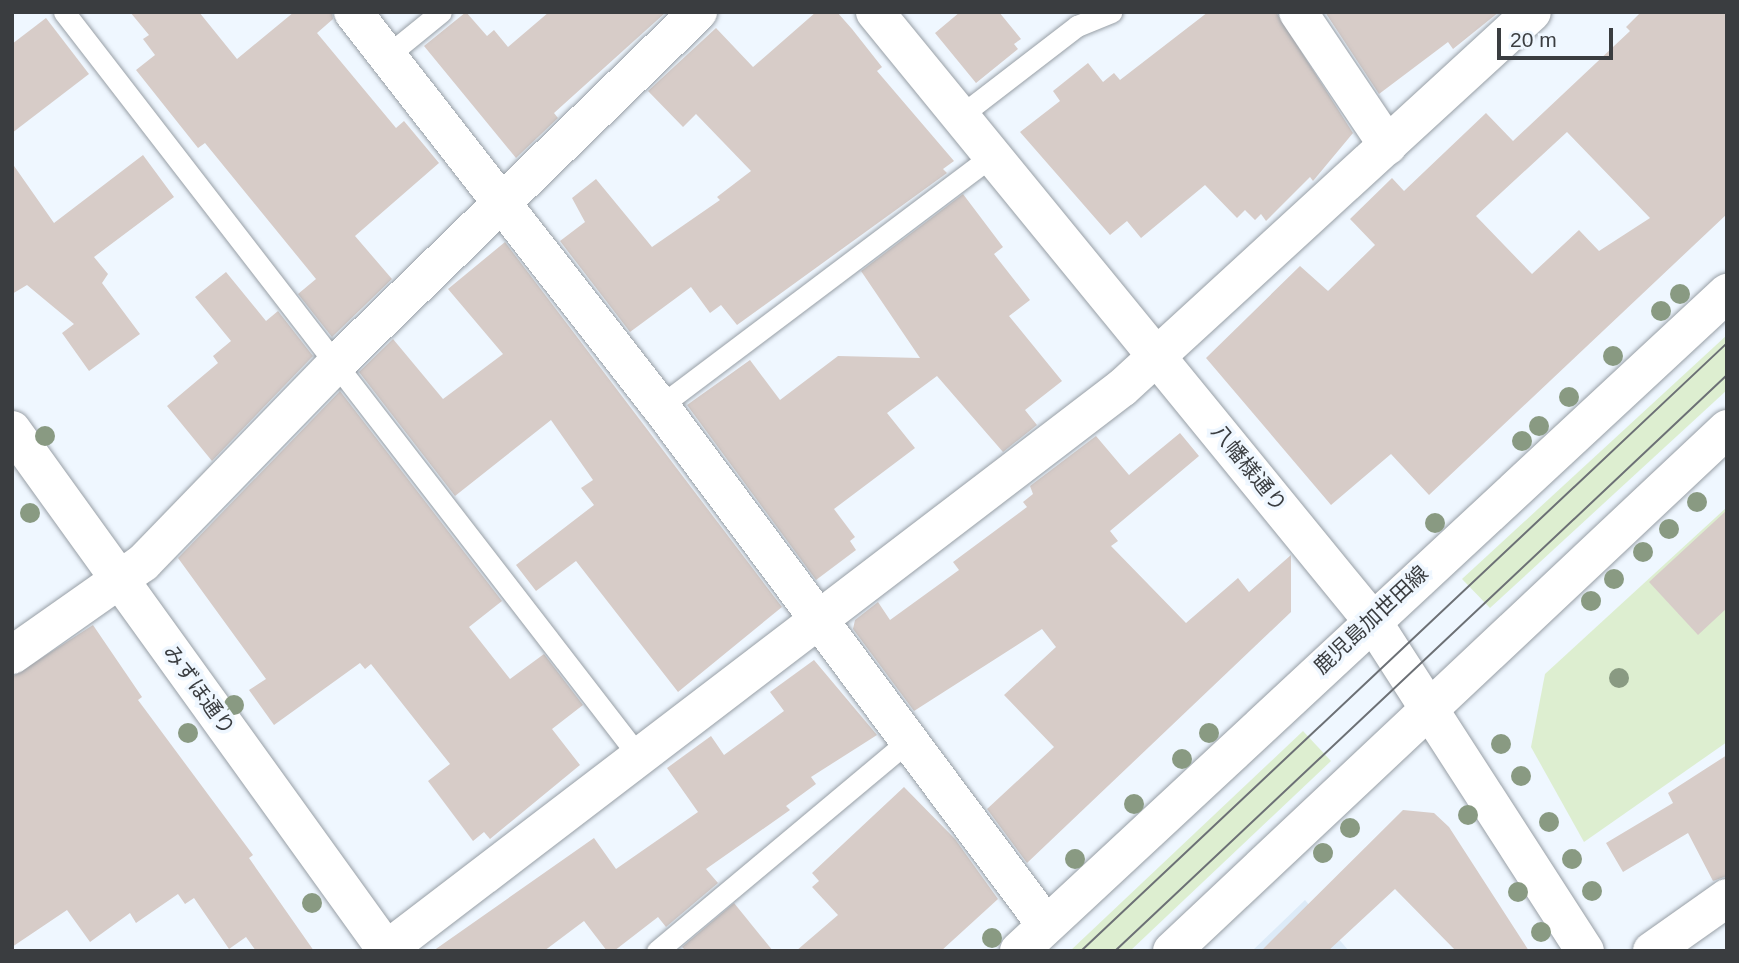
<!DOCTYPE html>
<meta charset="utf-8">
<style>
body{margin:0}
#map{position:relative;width:1739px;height:963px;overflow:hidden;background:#eff7ff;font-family:Arial,"Noto Sans JP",sans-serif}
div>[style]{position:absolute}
.built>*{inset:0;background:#ddebf8}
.green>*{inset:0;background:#ddeed0}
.building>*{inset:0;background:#d7ccc8}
.roads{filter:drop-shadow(0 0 2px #989fa6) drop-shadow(0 0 2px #989fa6)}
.lane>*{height:21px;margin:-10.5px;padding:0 10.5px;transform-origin:10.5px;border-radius:10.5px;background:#fff}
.street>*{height:38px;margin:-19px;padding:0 19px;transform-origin:19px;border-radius:19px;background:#fff}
.secondary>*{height:38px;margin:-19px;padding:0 19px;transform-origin:19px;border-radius:19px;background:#fff}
.primary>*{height:38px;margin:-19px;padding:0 19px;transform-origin:19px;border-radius:19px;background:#fff}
.tram>*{height:2px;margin:-1px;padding:0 1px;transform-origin:1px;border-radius:1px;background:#6c7075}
.trees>*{width:20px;height:20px;margin:-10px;border-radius:50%;background:#899a82}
span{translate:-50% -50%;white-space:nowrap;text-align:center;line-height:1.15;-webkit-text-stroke:7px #eff7ff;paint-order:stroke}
.street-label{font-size:21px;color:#3a3d40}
.frame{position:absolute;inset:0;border:14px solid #3a3d40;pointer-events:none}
.scale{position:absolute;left:1497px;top:28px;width:116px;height:32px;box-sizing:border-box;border:4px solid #3a3d40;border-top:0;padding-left:9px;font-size:21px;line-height:24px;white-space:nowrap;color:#3a3d40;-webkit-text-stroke:5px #eff7ff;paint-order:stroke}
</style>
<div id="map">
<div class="built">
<i style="clip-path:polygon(1305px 900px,1349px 951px,1252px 951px)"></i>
</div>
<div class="green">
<i style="clip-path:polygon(1727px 335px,1727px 390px,1490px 608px,1462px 579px)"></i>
<i style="clip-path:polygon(1727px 507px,1727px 742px,1584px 842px,1531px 747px,1545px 674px)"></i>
<i style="clip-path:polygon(1303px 731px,1331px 761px,1130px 951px,1070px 951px)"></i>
</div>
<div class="building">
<i style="clip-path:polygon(130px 12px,199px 12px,237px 59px,294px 12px,332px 12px,333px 19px,317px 33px,396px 128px,404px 121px,439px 163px,355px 236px,392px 279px,332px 337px,298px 294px,316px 279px,205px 143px,198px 148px,136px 70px,155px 55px,143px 39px,149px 35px)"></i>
<i style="clip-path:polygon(466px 12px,487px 36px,494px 30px,508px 47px,549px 12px,665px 13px,554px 113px,558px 118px,516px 158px,424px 46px)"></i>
<i style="clip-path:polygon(816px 12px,837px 12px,852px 29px,882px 67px,877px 71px,954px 161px,943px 169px,947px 173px,737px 325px,721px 305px,710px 313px,691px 287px,630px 332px,560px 241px,585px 222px,572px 198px,596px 179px,652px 247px,720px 200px,717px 197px,751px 171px,696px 114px,683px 127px,648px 91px,716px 28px,753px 67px)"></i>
<i style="clip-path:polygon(960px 12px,999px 12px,1021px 39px,1014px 44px,1018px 49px,976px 83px,935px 33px)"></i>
<i style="clip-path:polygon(1208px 12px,1276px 12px,1353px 133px,1313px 181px,1310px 177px,1266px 221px,1261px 214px,1255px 220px,1245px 210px,1237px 218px,1205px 185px,1141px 238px,1127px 221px,1110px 235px,1020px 132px,1060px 101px,1053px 91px,1088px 63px,1103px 82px,1114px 73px,1120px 80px)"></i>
<i style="clip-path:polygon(1325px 12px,1499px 12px,1453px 49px,1448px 42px,1379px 94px)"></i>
<i style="clip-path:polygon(evenodd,1641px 12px,1727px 12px,1727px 214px,1429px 495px,1391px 454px,1331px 505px,1206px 358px,1300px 266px,1328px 291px,1375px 245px,1350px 219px,1392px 178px,1404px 191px,1486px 113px,1513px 141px,1630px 31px,1626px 27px,1641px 12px,1567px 132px,1650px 218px,1599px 251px,1579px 230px,1532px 274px,1476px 216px,1567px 132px)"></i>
<i style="clip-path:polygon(46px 18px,89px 74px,12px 133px,12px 44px)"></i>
<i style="clip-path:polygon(143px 155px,174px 197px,94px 257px,108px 274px,102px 283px,140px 334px,89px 371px,62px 333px,74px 324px,27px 285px,12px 294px,12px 163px,54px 223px)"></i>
<i style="clip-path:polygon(963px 194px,1003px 247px,994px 254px,1030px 300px,1009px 316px,1062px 381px,1025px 410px,1037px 425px,1003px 452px,937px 376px,887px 413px,915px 448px,834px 509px,855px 537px,850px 541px,856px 550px,816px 580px,687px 405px,750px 360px,780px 400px,838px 356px,920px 358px,861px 271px)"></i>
<i style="clip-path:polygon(505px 242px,782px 607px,678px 692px,576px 561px,536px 591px,516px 565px,594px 505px,581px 488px,593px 480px,551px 420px,455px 496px,359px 372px,393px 339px,443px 399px,503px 354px,448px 289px)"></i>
<i style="clip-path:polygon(226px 272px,266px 321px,278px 311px,313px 356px,212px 461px,167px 406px,218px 363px,213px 356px,231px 341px,195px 297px)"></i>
<i style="clip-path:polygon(340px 391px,502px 601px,469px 627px,510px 679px,544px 654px,583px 705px,552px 729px,580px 765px,490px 839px,484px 832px,473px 841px,428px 781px,450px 764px,371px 664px,365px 669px,360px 663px,274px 725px,249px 690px,266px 679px,178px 558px)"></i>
<i style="clip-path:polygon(1180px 433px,1199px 456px,1110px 531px,1118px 541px,1111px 546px,1186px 623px,1238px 578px,1249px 592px,1291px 555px,1291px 612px,1027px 863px,987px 809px,1054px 747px,1004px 695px,1056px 647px,1042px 629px,914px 711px,853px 629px,855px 620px,878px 602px,890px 620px,959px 570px,953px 562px,1027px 507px,1023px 502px,1033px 494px,1030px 486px,1096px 436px,1129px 475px)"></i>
<i style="clip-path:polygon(1727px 510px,1727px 608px,1698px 635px,1649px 582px)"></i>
<i style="clip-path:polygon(93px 625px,142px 697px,138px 700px,253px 855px,249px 858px,314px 951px,256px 951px,246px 937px,229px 949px,194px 898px,185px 904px,178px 894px,136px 923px,130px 913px,90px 942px,67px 910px,12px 947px,12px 677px)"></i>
<i style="clip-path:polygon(814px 660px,877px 735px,811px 777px,816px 784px,786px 806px,790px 810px,706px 869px,718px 883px,666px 927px,658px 917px,614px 951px,607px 951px,584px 921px,544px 951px,433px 951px,594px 838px,616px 869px,698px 812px,667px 768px,711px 736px,724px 755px,784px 711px,770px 692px)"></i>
<i style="clip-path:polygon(1727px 755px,1727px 876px,1713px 881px,1688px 833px,1623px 872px,1606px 843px,1673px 803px,1668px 793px)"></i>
<i style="clip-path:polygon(904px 787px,955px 839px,998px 899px,941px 951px,796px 951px,838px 915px,812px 887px,819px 881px,812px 873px)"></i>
<i style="clip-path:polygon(1403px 810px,1434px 813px,1449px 827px,1529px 951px,1456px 951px,1395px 889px,1328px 951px,1261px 951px)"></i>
<i style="clip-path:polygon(734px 903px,773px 951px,686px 951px,682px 947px)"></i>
</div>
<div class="roads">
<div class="lane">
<i style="left:64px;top:12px;width:937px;rotate:52.32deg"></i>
<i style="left:388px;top:55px;width:68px;rotate:-39.1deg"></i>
<i style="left:960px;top:116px;width:148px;rotate:-37.6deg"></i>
<i style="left:1077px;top:26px;width:37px;rotate:-22deg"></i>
<i style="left:660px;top:406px;width:417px;rotate:-37deg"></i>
<i style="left:657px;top:951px;width:326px;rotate:-39.9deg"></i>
</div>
<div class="street">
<i style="left:353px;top:12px;width:499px;rotate:52.1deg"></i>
<i style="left:660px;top:406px;width:647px;rotate:53.36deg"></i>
<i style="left:1298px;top:12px;width:161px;rotate:56.1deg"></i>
<i style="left:12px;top:655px;width:160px;rotate:-35.1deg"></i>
<i style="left:143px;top:563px;width:277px;rotate:-45.9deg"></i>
<i style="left:336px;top:364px;width:505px;rotate:-44.2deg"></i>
<i style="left:385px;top:951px;width:927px;rotate:-37.38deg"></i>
<i style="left:1122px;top:388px;width:556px;rotate:-42.52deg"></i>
<i style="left:1652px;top:951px;width:92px;rotate:-35.2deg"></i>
</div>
<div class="secondary">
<i style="left:875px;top:12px;width:784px;rotate:50.75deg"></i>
<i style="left:1371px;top:619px;width:395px;rotate:57.2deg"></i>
<i style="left:12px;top:430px;width:642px;rotate:54.25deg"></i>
</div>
<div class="primary">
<i style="left:1019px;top:951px;width:967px;rotate:-42.9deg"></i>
<i style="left:1172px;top:951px;width:762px;rotate:-43.24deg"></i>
</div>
</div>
<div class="tram">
<i style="left:1081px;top:951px;width:887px;rotate:-43.26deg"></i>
<i style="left:1115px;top:951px;width:840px;rotate:-43.26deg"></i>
</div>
<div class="trees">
<i style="left:1680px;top:294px"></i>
<i style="left:1661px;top:311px"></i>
<i style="left:1613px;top:356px"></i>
<i style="left:1569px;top:397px"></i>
<i style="left:1539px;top:426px"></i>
<i style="left:45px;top:436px"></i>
<i style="left:1522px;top:441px"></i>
<i style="left:1697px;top:502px"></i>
<i style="left:30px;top:513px"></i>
<i style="left:1435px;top:523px"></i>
<i style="left:1669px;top:529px"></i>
<i style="left:1643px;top:552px"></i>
<i style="left:1614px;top:579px"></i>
<i style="left:1591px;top:601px"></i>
<i style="left:1619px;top:678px"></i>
<i style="left:234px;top:705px"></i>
<i style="left:188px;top:733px"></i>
<i style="left:1209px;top:733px"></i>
<i style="left:1501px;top:744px"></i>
<i style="left:1182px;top:759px"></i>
<i style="left:1521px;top:776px"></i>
<i style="left:1134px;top:804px"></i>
<i style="left:1468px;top:815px"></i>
<i style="left:1549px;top:822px"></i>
<i style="left:1350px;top:828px"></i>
<i style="left:1323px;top:853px"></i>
<i style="left:1075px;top:859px"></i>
<i style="left:1572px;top:859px"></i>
<i style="left:1592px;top:891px"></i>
<i style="left:1518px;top:892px"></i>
<i style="left:312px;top:903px"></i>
<i style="left:1541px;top:932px"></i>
<i style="left:992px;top:938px"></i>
</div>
<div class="street-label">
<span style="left:1249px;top:468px;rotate:51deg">八幡様通り</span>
<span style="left:1371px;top:620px;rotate:-43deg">鹿児島加世田線</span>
<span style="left:199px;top:690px;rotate:54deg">みずほ通り</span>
</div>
<div class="frame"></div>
<div class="scale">20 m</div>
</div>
